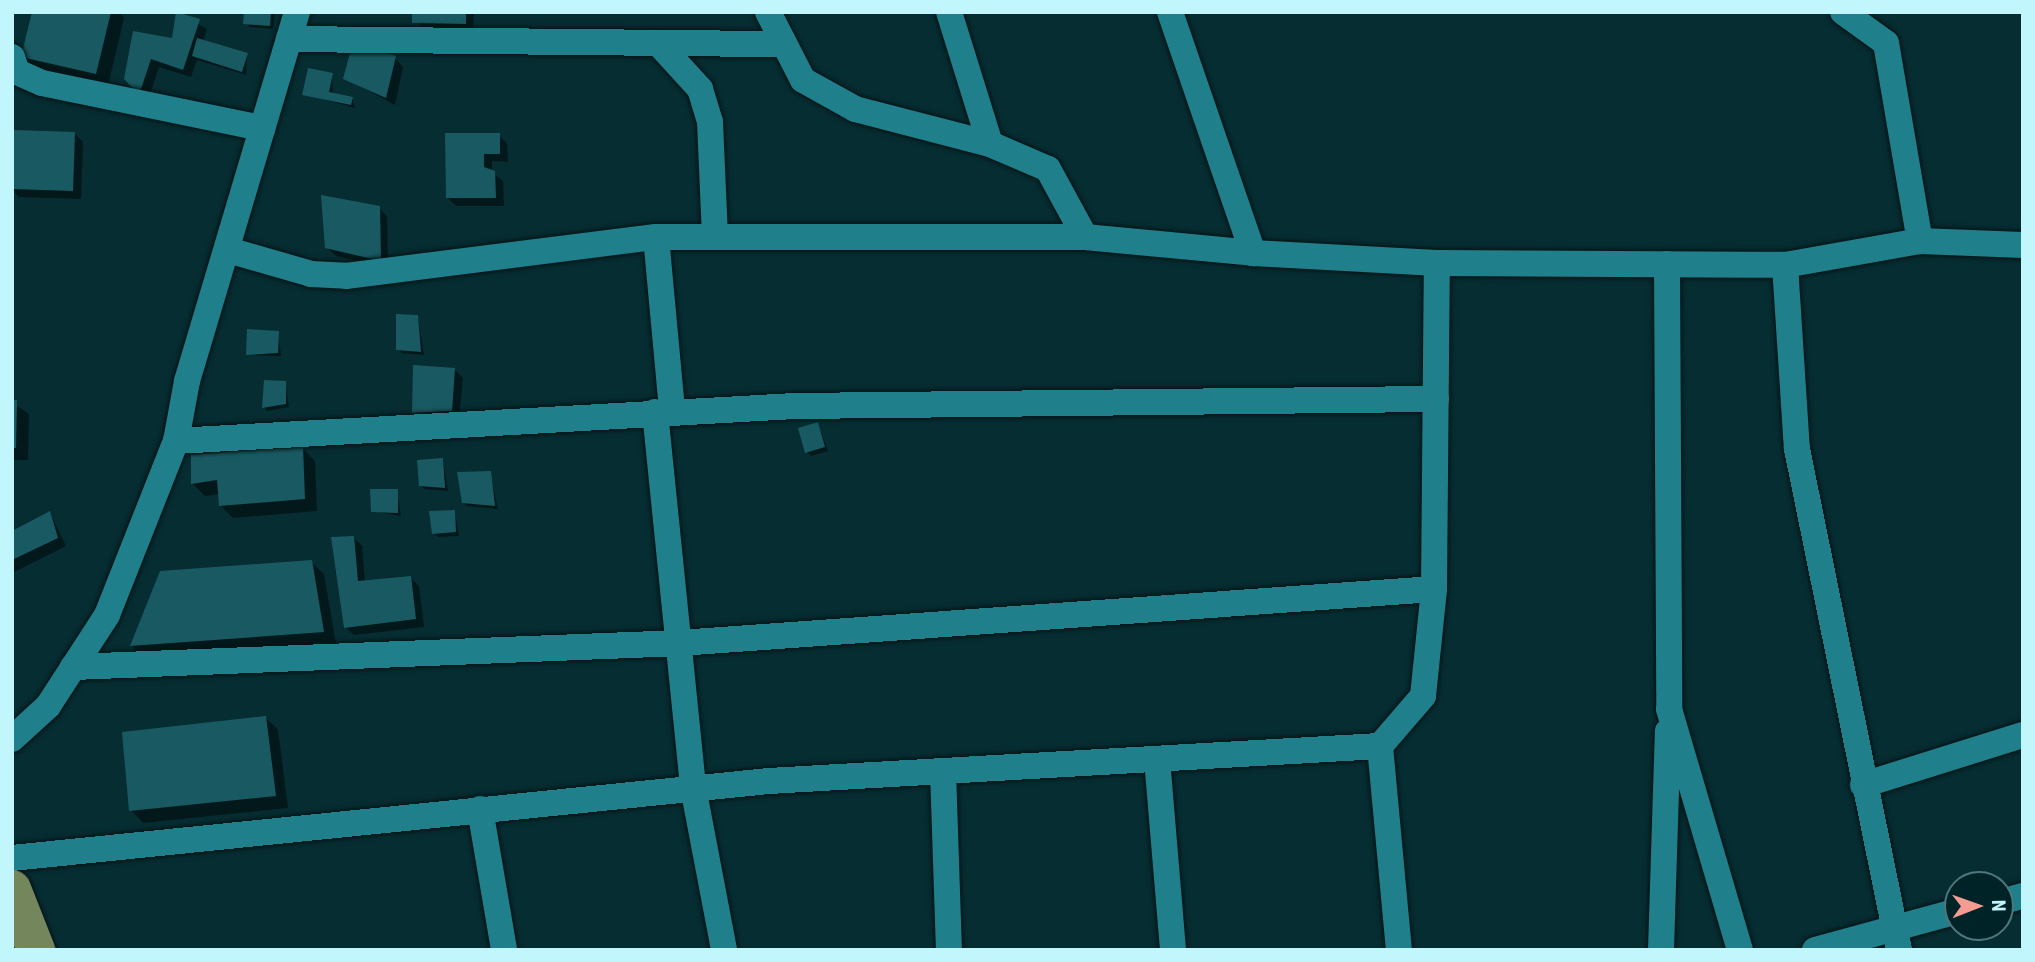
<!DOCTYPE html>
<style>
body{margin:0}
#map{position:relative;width:2035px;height:962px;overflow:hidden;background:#062d32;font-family:"Roboto Condensed",sans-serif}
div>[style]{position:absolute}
.shadow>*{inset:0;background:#0007}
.building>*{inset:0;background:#195a62}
.roads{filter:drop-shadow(0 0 2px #051315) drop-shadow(0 0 2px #051315)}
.minor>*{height:26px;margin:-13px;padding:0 13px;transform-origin:13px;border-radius:13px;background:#1f7f8a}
.primary>*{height:38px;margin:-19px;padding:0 19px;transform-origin:19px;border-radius:19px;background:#74875c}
span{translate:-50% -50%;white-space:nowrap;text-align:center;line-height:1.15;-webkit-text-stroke:5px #002328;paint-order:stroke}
.frame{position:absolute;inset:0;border:14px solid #c2f6fd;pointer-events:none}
.north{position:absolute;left:1944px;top:871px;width:70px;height:70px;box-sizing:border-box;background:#002328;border:2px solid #4e777d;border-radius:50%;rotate:89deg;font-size:19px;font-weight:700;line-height:28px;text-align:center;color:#c2f6fd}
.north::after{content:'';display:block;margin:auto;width:24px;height:32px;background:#f59c92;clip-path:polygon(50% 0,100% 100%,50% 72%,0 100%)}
</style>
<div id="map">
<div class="shadow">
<i style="clip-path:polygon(33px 12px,119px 12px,124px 18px,108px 86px,36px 69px,23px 56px)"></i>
<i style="clip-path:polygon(178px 12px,207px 29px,203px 41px,247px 55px,246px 75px,197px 60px,191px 77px,159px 67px,148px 101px,126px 79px,173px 40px)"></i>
<i style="clip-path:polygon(246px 12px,275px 12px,273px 29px,249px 27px)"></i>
<i style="clip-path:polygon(414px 12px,474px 12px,473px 32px,422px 31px)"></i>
<i style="clip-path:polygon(395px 58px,403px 67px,395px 105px,345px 78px)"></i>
<i style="clip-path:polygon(332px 74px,333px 94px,352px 98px,355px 108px,304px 94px)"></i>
<i style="clip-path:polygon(12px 132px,74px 133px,83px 142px,81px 199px,19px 197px,12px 190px)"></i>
<i style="clip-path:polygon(499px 135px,507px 144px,508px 162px,492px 161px,492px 172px,503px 181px,504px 206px,456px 206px,447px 197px)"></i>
<i style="clip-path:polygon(379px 208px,387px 216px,388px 268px,336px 256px,327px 248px)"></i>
<i style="clip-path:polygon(418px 317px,424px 355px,402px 353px,398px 349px)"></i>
<i style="clip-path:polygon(278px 333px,281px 356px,248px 355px)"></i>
<i style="clip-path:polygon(454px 369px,463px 378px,459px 418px,422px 420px,413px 412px)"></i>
<i style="clip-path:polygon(285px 382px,289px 407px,267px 411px,264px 407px)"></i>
<i style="clip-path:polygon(12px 402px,29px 414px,28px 460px,12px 460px)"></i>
<i style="clip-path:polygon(818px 424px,828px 451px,811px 456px,807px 452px)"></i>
<i style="clip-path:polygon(302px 448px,315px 461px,317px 511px,233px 518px,220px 505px,220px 494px,205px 496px,193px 484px)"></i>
<i style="clip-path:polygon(443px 459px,448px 491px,424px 489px,420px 485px)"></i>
<i style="clip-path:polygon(490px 473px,498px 509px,467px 506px,463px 502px)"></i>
<i style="clip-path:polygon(397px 491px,401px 516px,372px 511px)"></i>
<i style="clip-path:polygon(455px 511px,459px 536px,438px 537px,434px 533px)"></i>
<i style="clip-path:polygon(50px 513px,66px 546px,12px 573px,12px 533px)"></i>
<i style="clip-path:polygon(354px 538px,362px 546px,365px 582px,410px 577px,419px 586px,424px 627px,354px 635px,345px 627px)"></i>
<i style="clip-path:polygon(311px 562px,324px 574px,336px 644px,144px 658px,132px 646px,161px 573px)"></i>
<i style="clip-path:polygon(266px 718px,278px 730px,288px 808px,143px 823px,131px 810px)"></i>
</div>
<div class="building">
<i style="clip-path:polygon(32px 12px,111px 12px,96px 74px,21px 57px)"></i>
<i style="clip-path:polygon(176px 12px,200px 19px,183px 70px,151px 59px,139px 95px,124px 79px,133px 31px,172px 38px)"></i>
<i style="clip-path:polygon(244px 12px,271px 12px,270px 26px,243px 24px)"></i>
<i style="clip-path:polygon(412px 12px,466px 12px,466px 24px,412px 23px)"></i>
<i style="clip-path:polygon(197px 38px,248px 53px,242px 72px,192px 56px)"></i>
<i style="clip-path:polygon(353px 42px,396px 56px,386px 98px,343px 79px)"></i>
<i style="clip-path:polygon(308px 68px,333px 73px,329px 92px,353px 97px,351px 105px,302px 95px)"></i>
<i style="clip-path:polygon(12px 130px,75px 132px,73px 191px,12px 189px)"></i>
<i style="clip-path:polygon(445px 133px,500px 133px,500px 154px,484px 154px,484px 167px,495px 171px,496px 198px,446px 198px)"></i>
<i style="clip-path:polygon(321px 195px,380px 206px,381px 261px,325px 248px)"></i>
<i style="clip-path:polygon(396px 314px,418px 315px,421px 352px,396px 350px)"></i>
<i style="clip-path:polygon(247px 329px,279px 331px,278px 353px,246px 355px)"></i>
<i style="clip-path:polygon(413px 365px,455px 368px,452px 411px,412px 413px)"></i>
<i style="clip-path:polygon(264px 380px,286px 381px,286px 404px,262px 408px)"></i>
<i style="clip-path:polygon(12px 400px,17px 400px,16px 448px,12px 448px)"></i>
<i style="clip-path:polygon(818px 422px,825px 447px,805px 453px,798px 428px)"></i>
<i style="clip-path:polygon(303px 446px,305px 499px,219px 506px,217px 480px,191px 484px,191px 455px)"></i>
<i style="clip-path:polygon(443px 458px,445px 488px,419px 486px,417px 460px)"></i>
<i style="clip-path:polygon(491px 471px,495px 506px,462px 503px,457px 472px)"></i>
<i style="clip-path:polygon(370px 489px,398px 489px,398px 513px,371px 512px)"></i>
<i style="clip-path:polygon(455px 510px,456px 532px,432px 534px,429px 511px)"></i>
<i style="clip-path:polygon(50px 511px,58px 538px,12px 560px,12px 531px)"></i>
<i style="clip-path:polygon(354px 536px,358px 581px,411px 576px,416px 619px,344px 628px,331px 537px)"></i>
<i style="clip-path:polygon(312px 560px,324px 632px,130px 646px,160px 571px)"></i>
<i style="clip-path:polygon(266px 716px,276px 796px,129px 811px,122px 732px)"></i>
</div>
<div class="roads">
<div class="minor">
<i style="left:768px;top:12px;width:76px;rotate:62.8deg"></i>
<i style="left:803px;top:80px;width:60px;rotate:29.1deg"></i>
<i style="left:855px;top:109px;width:139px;rotate:14.5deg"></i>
<i style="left:990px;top:144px;width:63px;rotate:23.3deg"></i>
<i style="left:1048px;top:169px;width:77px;rotate:61.4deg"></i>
<i style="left:949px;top:12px;width:138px;rotate:72.7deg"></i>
<i style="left:1170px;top:12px;width:255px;rotate:71deg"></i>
<i style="left:1253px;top:253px;width:184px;rotate:3.1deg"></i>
<i style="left:1437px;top:263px;width:348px;rotate:0.3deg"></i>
<i style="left:1785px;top:265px;width:137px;rotate:-10.1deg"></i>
<i style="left:1920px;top:241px;width:103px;rotate:2.2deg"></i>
<i style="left:1843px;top:12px;width:53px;rotate:35.8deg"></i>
<i style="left:1886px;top:43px;width:201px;rotate:80.3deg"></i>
<i style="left:289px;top:39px;width:495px;rotate:0.6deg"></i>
<i style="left:659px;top:44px;width:61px;rotate:47.7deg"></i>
<i style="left:700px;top:89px;width:34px;rotate:73deg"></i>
<i style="left:710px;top:122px;width:115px;rotate:87.5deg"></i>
<i style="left:12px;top:57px;width:16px;rotate:72deg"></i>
<i style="left:17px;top:72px;width:27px;rotate:24deg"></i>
<i style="left:42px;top:83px;width:225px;rotate:11.6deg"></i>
<i style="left:656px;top:237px;width:175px;rotate:84.7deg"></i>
<i style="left:228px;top:250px;width:86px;rotate:16.1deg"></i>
<i style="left:311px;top:274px;width:35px;rotate:3deg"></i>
<i style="left:346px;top:276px;width:312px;rotate:-7.2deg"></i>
<i style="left:656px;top:237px;width:429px"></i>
<i style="left:1085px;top:237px;width:169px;rotate:5.4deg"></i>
<i style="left:1667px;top:264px;width:445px;rotate:89.7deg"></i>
<i style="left:1669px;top:709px;width:251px;rotate:73.6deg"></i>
<i style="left:1785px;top:265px;width:184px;rotate:86.3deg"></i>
<i style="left:1797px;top:449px;width:511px;rotate:78.49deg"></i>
<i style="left:655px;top:412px;width:377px;rotate:84.2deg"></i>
<i style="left:693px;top:787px;width:166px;rotate:79.2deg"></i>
<i style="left:176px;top:441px;width:620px;rotate:-3.24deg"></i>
<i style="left:795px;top:406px;width:641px;rotate:-0.63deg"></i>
<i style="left:73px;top:667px;width:607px;rotate:-2.26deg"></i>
<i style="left:680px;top:643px;width:756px;rotate:-4.1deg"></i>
<i style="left:12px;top:739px;width:49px;rotate:-42.5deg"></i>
<i style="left:48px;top:706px;width:108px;rotate:-57deg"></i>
<i style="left:107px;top:615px;width:187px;rotate:-68.4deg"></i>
<i style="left:176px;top:441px;width:61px;rotate:-79.6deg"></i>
<i style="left:187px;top:381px;width:385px;rotate:-73.4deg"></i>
<i style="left:1380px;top:746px;width:66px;rotate:-49.3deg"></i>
<i style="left:1423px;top:696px;width:108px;rotate:-84.1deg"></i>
<i style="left:1434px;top:589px;width:326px;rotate:-89.5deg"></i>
<i style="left:1380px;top:746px;width:205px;rotate:84.7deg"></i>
<i style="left:1157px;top:759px;width:192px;rotate:85.2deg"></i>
<i style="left:943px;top:771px;width:179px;rotate:88.1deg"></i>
<i style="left:1863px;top:785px;width:168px;rotate:-17.4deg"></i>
<i style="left:480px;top:809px;width:143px;rotate:80.3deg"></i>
<i style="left:12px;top:858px;width:761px;rotate:-5.81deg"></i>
<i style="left:769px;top:781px;width:612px;rotate:-3.28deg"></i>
<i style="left:2000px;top:902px;width:24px;rotate:-15deg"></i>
<i style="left:1661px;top:950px;width:219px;rotate:-88.2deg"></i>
<i style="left:1815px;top:950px;width:148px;rotate:-15.3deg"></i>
</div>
<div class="primary">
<i style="left:12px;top:889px;width:66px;rotate:68.5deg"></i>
</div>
</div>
<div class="frame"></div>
<div class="north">N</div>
</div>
